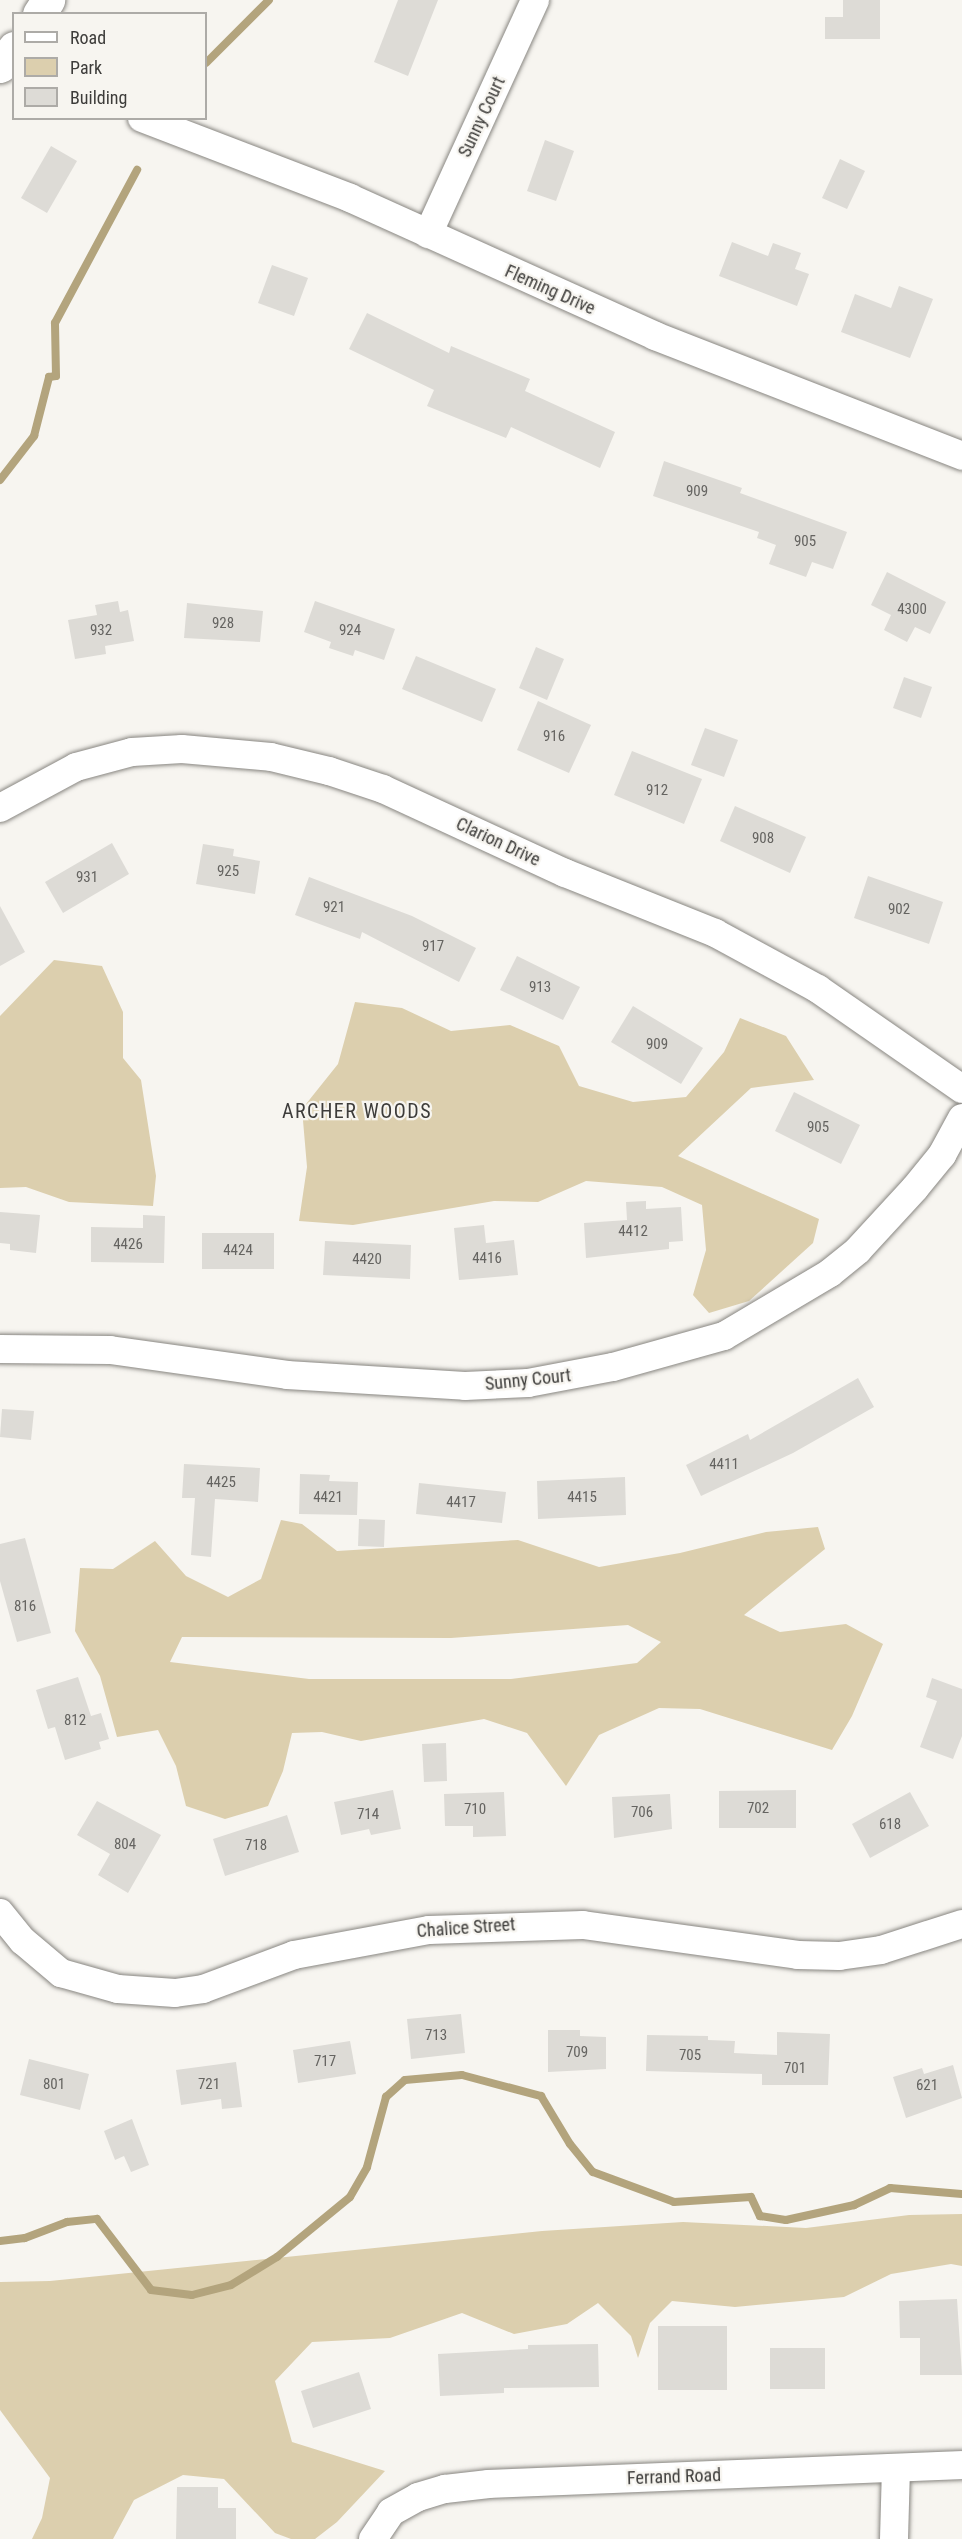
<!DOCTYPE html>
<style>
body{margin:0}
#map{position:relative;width:962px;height:2539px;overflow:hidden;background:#f7f5f0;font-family:"Roboto Condensed",sans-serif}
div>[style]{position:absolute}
.green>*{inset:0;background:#dccfae}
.stream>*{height:8px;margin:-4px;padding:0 4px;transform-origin:4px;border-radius:4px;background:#b3a47d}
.building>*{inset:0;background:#dddbd6}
.roads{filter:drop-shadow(0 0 2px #888681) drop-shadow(0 0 2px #888681)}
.minor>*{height:28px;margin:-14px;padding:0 14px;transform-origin:14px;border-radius:14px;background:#fff}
.tertiary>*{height:33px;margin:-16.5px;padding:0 16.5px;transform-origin:16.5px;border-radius:16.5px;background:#fff}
span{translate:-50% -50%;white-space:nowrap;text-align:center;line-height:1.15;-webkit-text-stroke:4.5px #f7f5f0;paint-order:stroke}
.number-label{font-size:15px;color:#656461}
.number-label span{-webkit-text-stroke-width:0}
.street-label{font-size:18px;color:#3d3c3a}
.neighbourhood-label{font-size:20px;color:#3d3c3a;letter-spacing:1.5px}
.legend{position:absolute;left:12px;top:12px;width:195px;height:108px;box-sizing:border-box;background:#f7f5f0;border:2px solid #adaba7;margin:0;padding:8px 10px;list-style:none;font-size:18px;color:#3d3c3a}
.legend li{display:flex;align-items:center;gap:12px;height:30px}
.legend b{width:30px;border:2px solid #adaba7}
</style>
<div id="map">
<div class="green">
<i style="clip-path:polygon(54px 960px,102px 966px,123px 1012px,123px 1058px,141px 1080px,156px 1176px,153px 1206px,69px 1202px,26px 1187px,0 1188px,0 1016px)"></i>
<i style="clip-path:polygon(355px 1002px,402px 1008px,451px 1031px,510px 1025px,559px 1046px,579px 1086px,633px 1102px,686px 1097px,724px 1052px,740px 1018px,786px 1036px,814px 1080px,751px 1088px,678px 1156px,819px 1219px,813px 1243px,749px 1301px,709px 1313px,693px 1295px,706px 1250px,702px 1205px,662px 1187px,586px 1181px,538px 1202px,494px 1201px,353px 1225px,299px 1221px,307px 1167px,302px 1109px,338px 1064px)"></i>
<i style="clip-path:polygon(evenodd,281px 1520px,302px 1524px,337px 1551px,518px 1540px,599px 1567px,680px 1553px,766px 1532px,818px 1527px,825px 1549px,744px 1615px,780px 1632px,846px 1624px,883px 1644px,852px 1716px,832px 1750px,700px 1709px,659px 1708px,599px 1735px,566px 1786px,527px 1733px,484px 1719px,361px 1741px,322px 1732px,292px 1733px,283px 1771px,268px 1806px,225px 1819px,186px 1806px,176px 1766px,158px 1730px,117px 1737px,100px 1676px,75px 1631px,80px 1568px,113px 1569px,155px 1541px,186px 1576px,228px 1597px,261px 1579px,281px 1520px,628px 1625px,661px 1642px,637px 1663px,511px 1679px,309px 1679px,170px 1662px,182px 1637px,451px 1638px,628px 1625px)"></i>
<i style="clip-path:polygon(962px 2214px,962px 2266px,951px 2264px,891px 2274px,844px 2297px,735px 2307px,672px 2301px,650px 2323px,638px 2358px,631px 2336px,598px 2303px,567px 2324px,514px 2334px,462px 2313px,390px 2338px,312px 2342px,275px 2381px,292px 2442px,385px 2471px,337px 2522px,315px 2539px,291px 2539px,275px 2533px,224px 2479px,183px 2475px,134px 2500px,113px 2539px,32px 2539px,42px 2518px,50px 2478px,0 2410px,0 2282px,50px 2281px,542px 2231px,683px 2222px,806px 2228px,909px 2215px)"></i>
</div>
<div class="stream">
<i style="left:206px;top:63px;width:89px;rotate:-45deg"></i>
<i style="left:0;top:480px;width:56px;rotate:-52.3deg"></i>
<i style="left:34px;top:436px;width:61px;rotate:-75.7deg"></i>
<i style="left:49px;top:377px;width:7px;rotate:-8deg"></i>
<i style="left:56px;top:376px;width:53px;rotate:-91.1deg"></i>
<i style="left:55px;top:323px;width:174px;rotate:-61.8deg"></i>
<i style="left:0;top:2241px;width:25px;rotate:-7deg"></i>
<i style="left:25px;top:2238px;width:45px;rotate:-20.9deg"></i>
<i style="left:67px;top:2222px;width:30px;rotate:-6deg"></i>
<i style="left:97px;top:2219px;width:89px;rotate:52.7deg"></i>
<i style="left:151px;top:2290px;width:41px;rotate:7deg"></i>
<i style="left:192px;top:2295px;width:40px;rotate:-14.4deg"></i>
<i style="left:231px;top:2285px;width:54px;rotate:-31.3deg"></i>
<i style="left:277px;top:2257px;width:94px;rotate:-39.4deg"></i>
<i style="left:350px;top:2197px;width:34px;rotate:-60deg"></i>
<i style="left:367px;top:2167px;width:73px;rotate:-74.8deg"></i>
<i style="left:386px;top:2097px;width:25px;rotate:-42deg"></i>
<i style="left:405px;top:2080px;width:57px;rotate:-5deg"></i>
<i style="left:462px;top:2075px;width:82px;rotate:14.9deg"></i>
<i style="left:541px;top:2096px;width:56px;rotate:58.9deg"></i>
<i style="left:570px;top:2144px;width:36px;rotate:51deg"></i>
<i style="left:593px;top:2172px;width:86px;rotate:20.3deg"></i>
<i style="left:674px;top:2202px;width:77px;rotate:-3.7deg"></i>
<i style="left:751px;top:2197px;width:21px;rotate:65deg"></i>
<i style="left:760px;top:2216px;width:26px;rotate:9deg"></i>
<i style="left:786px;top:2220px;width:70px;rotate:-12.4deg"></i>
<i style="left:854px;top:2205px;width:40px;rotate:-25deg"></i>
<i style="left:890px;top:2188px;width:72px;rotate:4.8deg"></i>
</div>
<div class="building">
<i style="clip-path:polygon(398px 0,438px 0,408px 76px,374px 62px)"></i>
<i style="clip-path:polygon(843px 0,880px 0,880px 39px,825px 39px,825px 17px,843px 17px)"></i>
<i style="clip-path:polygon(545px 140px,574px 151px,556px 201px,527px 191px)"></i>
<i style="clip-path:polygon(51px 146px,77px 161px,47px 213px,21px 198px)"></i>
<i style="clip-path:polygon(840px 159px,865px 171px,847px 209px,822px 198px)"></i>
<i style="clip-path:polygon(732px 242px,768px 256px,773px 243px,801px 253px,795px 269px,809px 274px,797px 306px,719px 276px)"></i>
<i style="clip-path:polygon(272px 265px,308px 278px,294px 316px,258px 303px)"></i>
<i style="clip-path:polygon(899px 286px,933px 299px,910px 358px,841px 332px,855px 294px,891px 308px)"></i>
<i style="clip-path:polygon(367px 313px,449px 353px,451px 346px,530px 379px,525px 391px,615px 432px,600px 468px,511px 427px,506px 438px,427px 406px,434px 390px,349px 349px)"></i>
<i style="clip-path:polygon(664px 461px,742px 488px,740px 493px,847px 532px,833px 569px,812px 562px,806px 577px,769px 564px,776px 545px,757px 538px,759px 532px,653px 496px)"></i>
<i style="clip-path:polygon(887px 572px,946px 602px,930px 634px,915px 627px,907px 642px,884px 630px,891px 615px,871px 605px)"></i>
<i style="clip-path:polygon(118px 601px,120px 612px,128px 610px,134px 641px,105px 646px,106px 654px,75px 659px,68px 620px,97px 615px,95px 605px)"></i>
<i style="clip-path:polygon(315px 601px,395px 629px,384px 660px,355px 650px,353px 656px,329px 648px,331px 642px,304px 632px)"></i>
<i style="clip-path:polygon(187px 603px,263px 611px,260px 642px,184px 638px)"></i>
<i style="clip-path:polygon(536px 647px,564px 659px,547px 700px,519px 688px)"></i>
<i style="clip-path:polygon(416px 656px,496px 689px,482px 722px,402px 689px)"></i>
<i style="clip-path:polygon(904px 677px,932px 687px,921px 718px,893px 708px)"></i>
<i style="clip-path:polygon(538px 701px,591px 725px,569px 773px,517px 750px)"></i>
<i style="clip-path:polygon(705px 728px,738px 740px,724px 777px,691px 765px)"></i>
<i style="clip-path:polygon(632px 751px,702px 779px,684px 824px,614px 795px)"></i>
<i style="clip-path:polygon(735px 806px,806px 837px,790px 873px,720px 841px)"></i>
<i style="clip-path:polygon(112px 843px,129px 874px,63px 913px,45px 882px)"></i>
<i style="clip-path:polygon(203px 844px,234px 849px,233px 856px,260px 861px,255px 894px,196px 884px)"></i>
<i style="clip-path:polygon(868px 876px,943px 902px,929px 944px,854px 918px)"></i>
<i style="clip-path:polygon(309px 877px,412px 916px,476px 948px,459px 982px,362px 932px,360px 939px,295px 915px)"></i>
<i style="clip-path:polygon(0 906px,25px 952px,0 966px)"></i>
<i style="clip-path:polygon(517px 956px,580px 987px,563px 1020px,500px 990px)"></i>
<i style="clip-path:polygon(633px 1006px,703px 1048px,681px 1084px,611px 1042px)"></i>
<i style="clip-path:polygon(794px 1092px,860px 1125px,841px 1164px,775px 1131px)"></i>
<i style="clip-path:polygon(646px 1201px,646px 1209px,681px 1207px,683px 1241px,669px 1242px,669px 1249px,586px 1258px,584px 1223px,627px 1220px,626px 1202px)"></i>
<i style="clip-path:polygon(0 1212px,40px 1215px,36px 1253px,10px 1250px,10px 1244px,0 1243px)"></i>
<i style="clip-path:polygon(143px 1215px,165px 1216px,164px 1263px,91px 1262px,91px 1227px,143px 1228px)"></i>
<i style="clip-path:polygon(484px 1225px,486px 1243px,514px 1240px,518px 1275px,459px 1280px,454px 1228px)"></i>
<i style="clip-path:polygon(202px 1233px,274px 1233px,274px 1269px,202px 1269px)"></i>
<i style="clip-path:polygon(325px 1241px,411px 1245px,410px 1279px,323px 1275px)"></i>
<i style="clip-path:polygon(858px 1378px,874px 1407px,793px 1453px,701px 1496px,686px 1465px,748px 1434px,750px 1440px)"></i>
<i style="clip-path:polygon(2px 1409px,34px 1411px,31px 1440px,0 1437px)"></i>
<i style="clip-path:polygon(184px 1464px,260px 1468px,258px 1502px,215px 1499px,211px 1557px,191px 1555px,195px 1498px,182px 1498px)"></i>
<i style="clip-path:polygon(300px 1474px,330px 1475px,329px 1481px,358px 1482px,357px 1515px,299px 1514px)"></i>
<i style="clip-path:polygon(625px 1477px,626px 1515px,538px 1519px,537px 1481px)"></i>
<i style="clip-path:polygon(419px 1483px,506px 1492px,502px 1523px,416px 1514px)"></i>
<i style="clip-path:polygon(359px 1519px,385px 1520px,384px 1547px,358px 1546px)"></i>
<i style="clip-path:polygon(25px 1538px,51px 1633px,17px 1642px,0 1581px,0 1544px)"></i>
<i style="clip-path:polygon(78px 1677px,91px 1716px,101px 1713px,109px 1739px,99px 1742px,101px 1749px,65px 1760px,55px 1727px,48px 1729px,36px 1690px)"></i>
<i style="clip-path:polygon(932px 1678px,962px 1689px,962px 1736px,953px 1759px,920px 1747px,937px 1701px,926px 1697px)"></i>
<i style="clip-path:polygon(446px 1743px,447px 1781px,424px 1782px,422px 1744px)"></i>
<i style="clip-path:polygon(393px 1790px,401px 1829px,371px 1835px,369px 1829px,341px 1835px,334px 1802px)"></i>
<i style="clip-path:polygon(796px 1790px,796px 1828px,719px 1828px,719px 1791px)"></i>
<i style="clip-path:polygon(504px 1792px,506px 1836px,473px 1837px,473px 1826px,445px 1826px,444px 1794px)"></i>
<i style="clip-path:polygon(910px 1792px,929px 1826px,870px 1858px,852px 1824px)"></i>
<i style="clip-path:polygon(670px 1794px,672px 1829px,614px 1838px,612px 1797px)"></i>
<i style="clip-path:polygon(97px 1801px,161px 1835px,128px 1893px,98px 1875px,110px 1854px,77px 1835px)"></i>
<i style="clip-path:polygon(287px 1815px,299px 1852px,225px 1876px,213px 1839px)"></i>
<i style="clip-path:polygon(461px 2014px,465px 2053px,411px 2059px,407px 2019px)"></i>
<i style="clip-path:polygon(548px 2030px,580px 2030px,580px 2036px,606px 2037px,606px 2069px,548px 2072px)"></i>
<i style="clip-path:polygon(777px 2032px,830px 2034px,828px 2085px,762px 2085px,762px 2074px,646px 2071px,647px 2035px,708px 2036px,708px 2040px,735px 2041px,734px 2053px,777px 2055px)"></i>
<i style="clip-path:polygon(350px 2041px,356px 2074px,298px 2083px,293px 2050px)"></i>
<i style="clip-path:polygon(29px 2059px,89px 2074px,80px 2110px,20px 2095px)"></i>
<i style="clip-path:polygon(236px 2062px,242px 2107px,222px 2109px,221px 2099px,181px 2105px,176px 2070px)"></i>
<i style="clip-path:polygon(953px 2065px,962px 2098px,906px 2118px,893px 2077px,922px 2068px,924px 2074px)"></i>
<i style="clip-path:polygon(132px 2119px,149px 2165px,131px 2172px,124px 2156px,115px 2160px,104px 2131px)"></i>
<i style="clip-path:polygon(957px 2299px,962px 2375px,920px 2375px,920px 2338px,900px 2338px,899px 2301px)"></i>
<i style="clip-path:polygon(658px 2326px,727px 2326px,727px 2390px,658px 2390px)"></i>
<i style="clip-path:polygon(598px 2344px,599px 2387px,504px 2388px,504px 2393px,440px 2396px,438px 2354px,528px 2349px,528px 2345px)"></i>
<i style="clip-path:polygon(770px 2348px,825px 2348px,825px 2389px,770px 2389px)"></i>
<i style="clip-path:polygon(359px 2372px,371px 2409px,313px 2428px,301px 2391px)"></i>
<i style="clip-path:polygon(177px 2487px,218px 2487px,218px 2508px,236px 2508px,236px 2539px,176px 2539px)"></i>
</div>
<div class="roads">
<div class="minor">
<i style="left:142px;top:118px;width:223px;rotate:21deg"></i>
<i style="left:350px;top:198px;width:335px;rotate:24.3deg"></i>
<i style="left:655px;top:336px;width:330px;rotate:21.3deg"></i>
<i style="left:428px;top:234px;width:257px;rotate:-65.4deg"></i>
<i style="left:0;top:808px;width:86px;rotate:-28.3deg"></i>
<i style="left:76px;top:767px;width:58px;rotate:-15deg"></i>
<i style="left:132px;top:752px;width:50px;rotate:-3.4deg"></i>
<i style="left:182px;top:749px;width:89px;rotate:5.1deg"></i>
<i style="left:271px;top:757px;width:60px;rotate:13.6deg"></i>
<i style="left:329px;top:771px;width:57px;rotate:18.4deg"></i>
<i style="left:383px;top:789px;width:200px;rotate:24.8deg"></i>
<i style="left:565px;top:873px;width:162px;rotate:21.8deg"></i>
<i style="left:715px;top:933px;width:117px;rotate:28.5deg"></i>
<i style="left:818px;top:989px;width:175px;rotate:34.8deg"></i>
<i style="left:0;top:1349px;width:110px;rotate:0.5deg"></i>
<i style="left:110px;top:1350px;width:179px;rotate:8deg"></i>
<i style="left:287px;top:1375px;width:178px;rotate:3.5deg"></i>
<i style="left:465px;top:1386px;width:63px;rotate:-2.7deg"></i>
<i style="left:528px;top:1383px;width:86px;rotate:-10.7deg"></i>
<i style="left:613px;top:1367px;width:115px;rotate:-15.6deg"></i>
<i style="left:724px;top:1336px;width:123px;rotate:-30.7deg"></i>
<i style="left:830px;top:1273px;width:36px;rotate:-39deg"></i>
<i style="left:858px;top:1250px;width:84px;rotate:-47.4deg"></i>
<i style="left:915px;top:1188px;width:43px;rotate:-50.7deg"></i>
<i style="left:942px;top:1155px;width:42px;rotate:-61.6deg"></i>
<i style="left:0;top:1913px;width:36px;rotate:51deg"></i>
<i style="left:23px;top:1941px;width:50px;rotate:40.1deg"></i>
<i style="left:61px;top:1973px;width:59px;rotate:15.7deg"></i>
<i style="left:118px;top:1989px;width:57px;rotate:4deg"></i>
<i style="left:175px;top:1993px;width:28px;rotate:-8deg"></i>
<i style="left:203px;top:1989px;width:97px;rotate:-20.5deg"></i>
<i style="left:294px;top:1955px;width:137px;rotate:-10.5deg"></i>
<i style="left:429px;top:1930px;width:154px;rotate:-1.9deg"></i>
<i style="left:583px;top:1925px;width:217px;rotate:7.9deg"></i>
<i style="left:798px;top:1955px;width:41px;rotate:1.4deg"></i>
<i style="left:839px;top:1956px;width:42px;rotate:-8.1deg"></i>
<i style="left:881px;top:1950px;width:85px;rotate:-17.8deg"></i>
<i style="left:373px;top:2539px;width:32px;rotate:-56deg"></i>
<i style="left:391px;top:2512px;width:31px;rotate:-29deg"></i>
<i style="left:418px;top:2497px;width:28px;rotate:-17deg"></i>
<i style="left:445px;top:2489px;width:44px;rotate:-6.5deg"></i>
<i style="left:489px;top:2484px;width:473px;rotate:-2.3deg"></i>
<i style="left:894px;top:2539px;width:71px;rotate:-88.4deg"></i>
</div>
<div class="tertiary">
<i style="left:39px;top:14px;width:17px;rotate:-57deg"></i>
<i style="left:0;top:66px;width:23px;rotate:-52deg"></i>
</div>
</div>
<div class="number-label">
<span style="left:697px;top:492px">909</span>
<span style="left:805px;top:542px">905</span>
<span style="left:912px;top:610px">4300</span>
<span style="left:223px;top:624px">928</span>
<span style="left:101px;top:631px">932</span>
<span style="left:350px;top:631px">924</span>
<span style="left:554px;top:737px">916</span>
<span style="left:657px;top:791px">912</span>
<span style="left:763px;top:839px">908</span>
<span style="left:228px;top:872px">925</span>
<span style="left:87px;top:878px">931</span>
<span style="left:334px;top:908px">921</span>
<span style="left:899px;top:910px">902</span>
<span style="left:433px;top:947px">917</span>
<span style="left:540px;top:988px">913</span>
<span style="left:657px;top:1045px">909</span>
<span style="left:818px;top:1128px">905</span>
<span style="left:633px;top:1232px">4412</span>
<span style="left:128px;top:1245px">4426</span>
<span style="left:238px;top:1251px">4424</span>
<span style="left:487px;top:1259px">4416</span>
<span style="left:367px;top:1260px">4420</span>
<span style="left:724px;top:1465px">4411</span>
<span style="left:221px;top:1483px">4425</span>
<span style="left:328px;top:1498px">4421</span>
<span style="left:582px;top:1498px">4415</span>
<span style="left:461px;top:1503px">4417</span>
<span style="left:25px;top:1607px">816</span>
<span style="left:75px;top:1721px">812</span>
<span style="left:758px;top:1809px">702</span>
<span style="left:475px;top:1810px">710</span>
<span style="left:642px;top:1813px">706</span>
<span style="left:368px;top:1815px">714</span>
<span style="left:890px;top:1825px">618</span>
<span style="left:125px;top:1845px">804</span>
<span style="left:256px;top:1846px">718</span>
<span style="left:436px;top:2036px">713</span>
<span style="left:577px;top:2053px">709</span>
<span style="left:690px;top:2056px">705</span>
<span style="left:325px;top:2062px">717</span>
<span style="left:795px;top:2069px">701</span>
<span style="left:54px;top:2085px">801</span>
<span style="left:209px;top:2085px">721</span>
<span style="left:927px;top:2086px">621</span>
</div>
<div class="street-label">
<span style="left:482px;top:117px;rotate:-65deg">Sunny Court</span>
<span style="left:550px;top:290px;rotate:24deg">Fleming Drive</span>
<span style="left:498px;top:842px;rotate:25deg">Clarion Drive</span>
<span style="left:528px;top:1380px;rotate:-6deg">Sunny Court</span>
<span style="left:466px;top:1928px;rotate:-4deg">Chalice Street</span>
<span style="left:674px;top:2477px;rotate:-2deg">Ferrand Road</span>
</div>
<div class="neighbourhood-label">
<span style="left:357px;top:1111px">ARCHER WOODS</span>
</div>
<ul class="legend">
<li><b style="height:8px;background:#fff"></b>Road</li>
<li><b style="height:16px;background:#dccfae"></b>Park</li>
<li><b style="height:16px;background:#dddbd6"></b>Building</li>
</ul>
</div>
